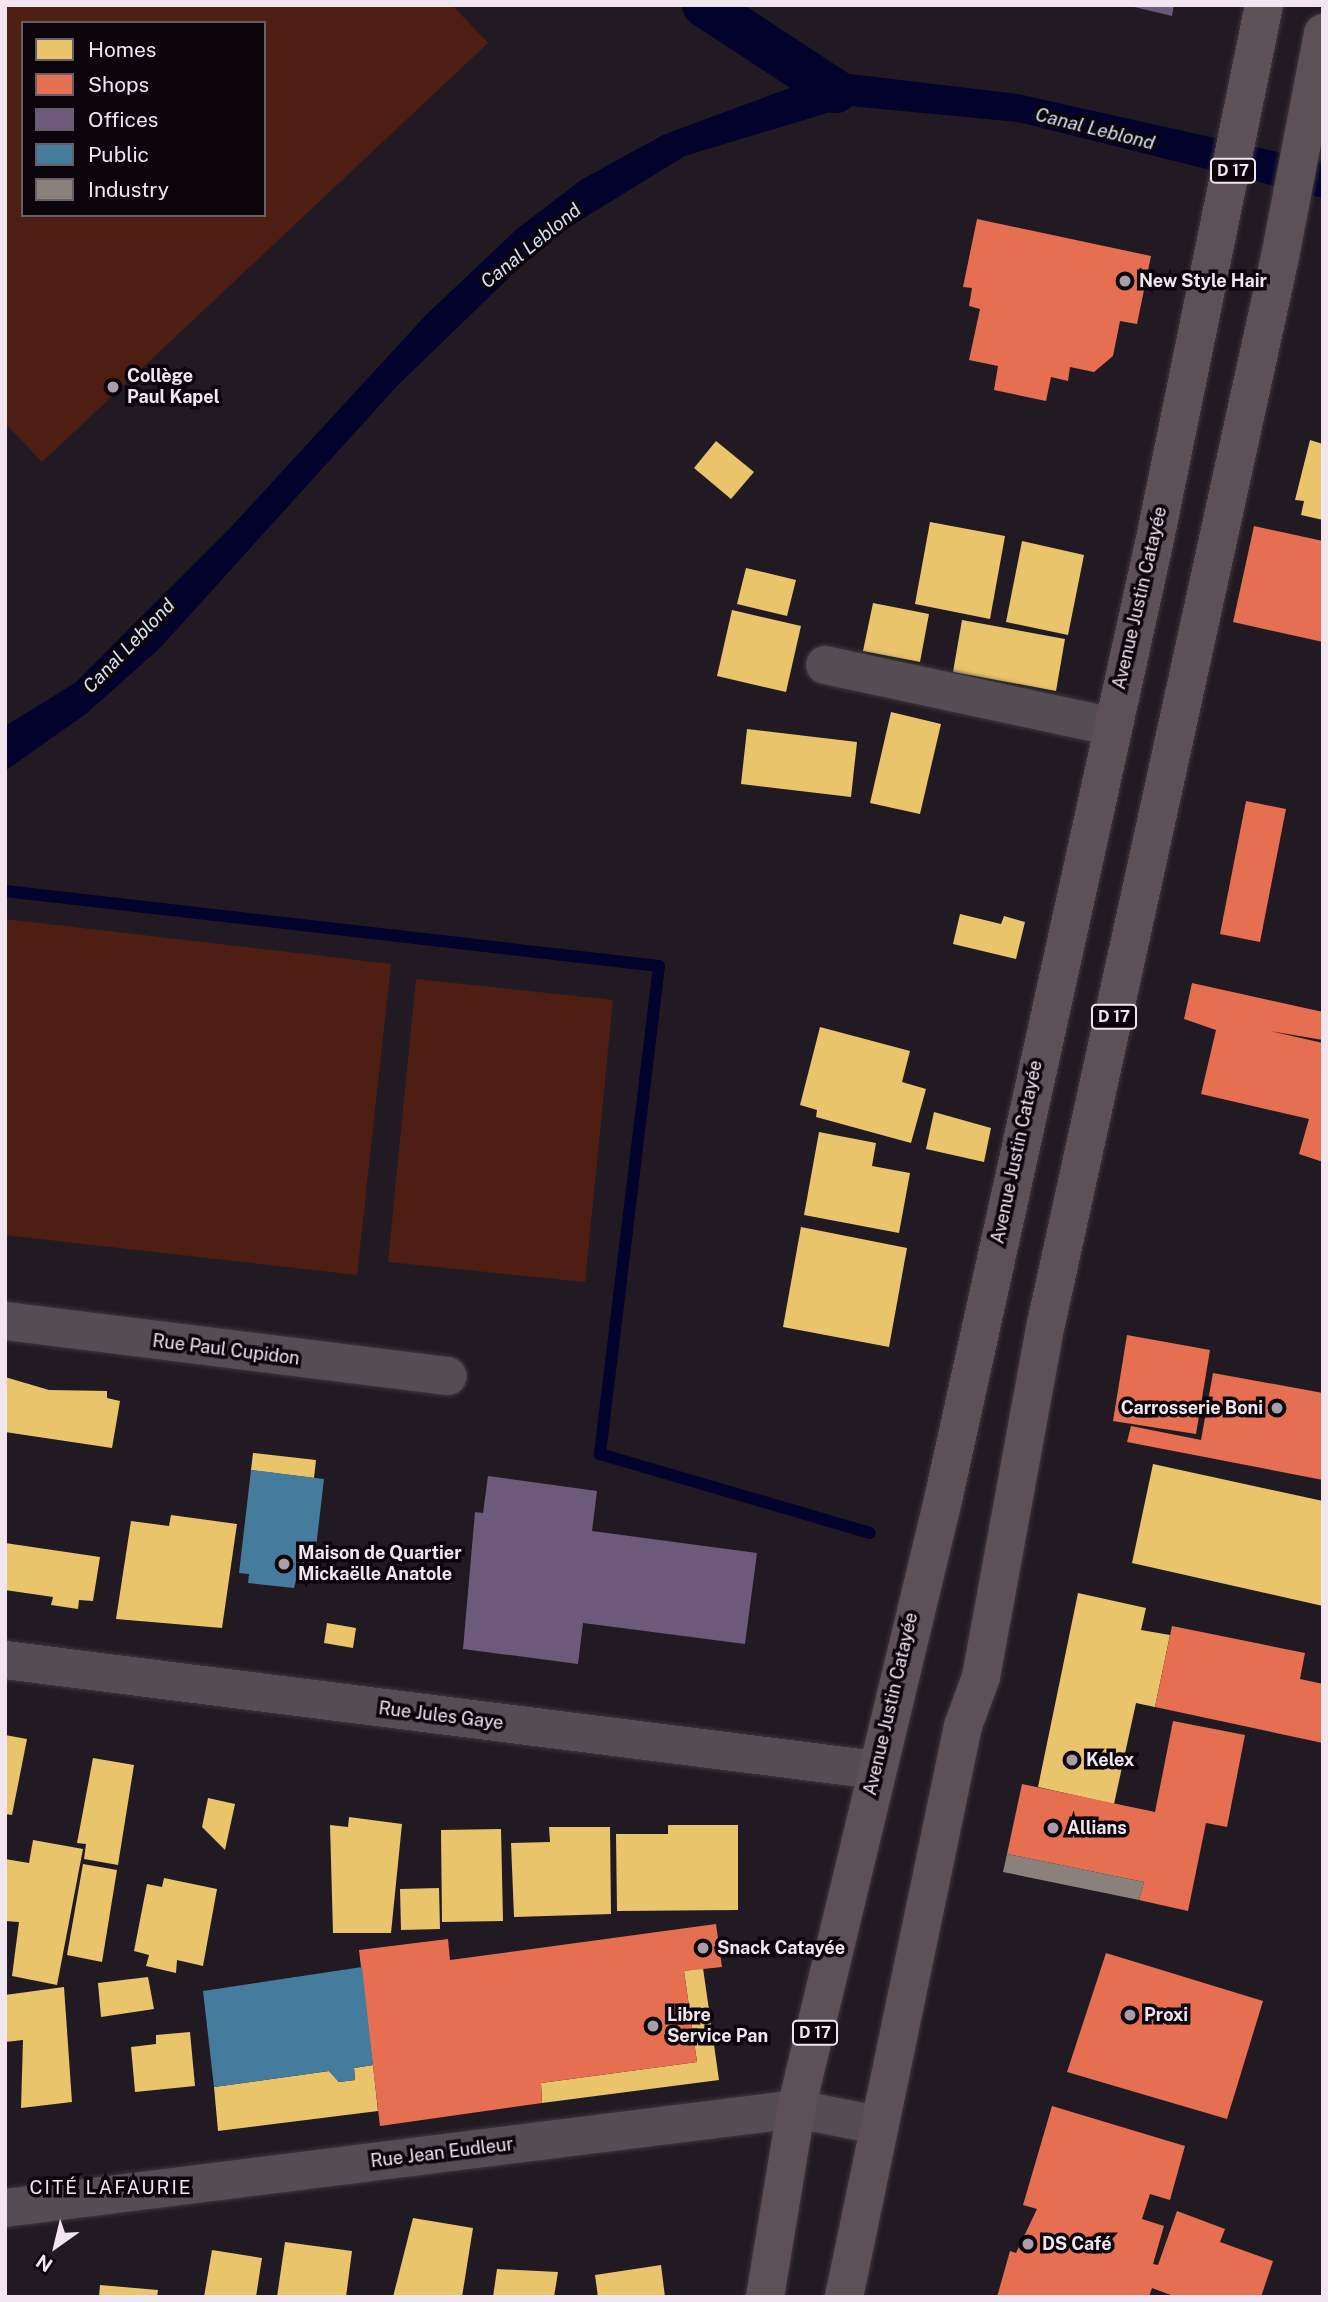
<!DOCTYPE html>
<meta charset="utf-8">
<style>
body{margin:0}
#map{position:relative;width:1328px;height:2302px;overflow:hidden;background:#221a22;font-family:"Public Sans",sans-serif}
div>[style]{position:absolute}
.green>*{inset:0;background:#4e1e12}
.water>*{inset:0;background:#03022c}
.homes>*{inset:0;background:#e9c46a}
.shops>*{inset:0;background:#e76f51}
.offices>*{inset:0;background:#6d597a}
.public>*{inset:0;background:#457b9d}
.industry>*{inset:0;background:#8a817c}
.stream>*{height:12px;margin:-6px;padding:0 6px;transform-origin:6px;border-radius:6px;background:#03022c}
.canal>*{height:44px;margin:-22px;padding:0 22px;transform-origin:22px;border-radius:22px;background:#03022c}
.roads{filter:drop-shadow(0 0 2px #3d363c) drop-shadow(0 0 2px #3d363c)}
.street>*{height:38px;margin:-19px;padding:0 19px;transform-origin:19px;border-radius:19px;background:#544d54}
.primary>*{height:38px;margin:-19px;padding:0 19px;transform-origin:19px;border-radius:19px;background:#5d5158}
.dots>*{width:19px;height:19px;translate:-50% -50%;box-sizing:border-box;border:4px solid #0b050b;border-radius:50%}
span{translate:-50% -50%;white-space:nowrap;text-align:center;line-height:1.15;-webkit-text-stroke:7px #0b050b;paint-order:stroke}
.shield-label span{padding:2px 5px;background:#0b050b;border:2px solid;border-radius:5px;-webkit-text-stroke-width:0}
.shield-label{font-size:16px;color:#f1e5f0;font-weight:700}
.poi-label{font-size:18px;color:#f1e5f0;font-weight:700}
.left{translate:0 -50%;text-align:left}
.right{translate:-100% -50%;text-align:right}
.street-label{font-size:18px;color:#f1e5f0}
.water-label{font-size:19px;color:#d5e1f4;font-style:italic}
.neighbourhood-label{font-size:19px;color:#f1e5f0;letter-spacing:2px}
.frame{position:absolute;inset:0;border:7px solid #f1e5f0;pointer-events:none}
.legend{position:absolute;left:21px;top:21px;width:245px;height:196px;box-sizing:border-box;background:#0b050b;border:2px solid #675f67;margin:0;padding:9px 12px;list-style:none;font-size:21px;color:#f1e5f0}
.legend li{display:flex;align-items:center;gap:14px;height:35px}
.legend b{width:35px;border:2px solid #675f67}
.north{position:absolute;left:21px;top:2211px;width:70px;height:70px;-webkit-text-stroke:5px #0b050b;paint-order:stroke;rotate:214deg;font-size:19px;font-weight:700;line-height:28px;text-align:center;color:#f1e5f0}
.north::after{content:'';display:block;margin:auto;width:24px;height:32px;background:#f1e5f0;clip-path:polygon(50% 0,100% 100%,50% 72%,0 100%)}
</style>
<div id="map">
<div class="green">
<i style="clip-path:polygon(evenodd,5px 5px,452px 5px,488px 43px,42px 462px,5px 423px,5px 5px,23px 23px,264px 23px,264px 215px,23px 215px,23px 23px)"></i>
<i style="clip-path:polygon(5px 919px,391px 964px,357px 1275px,5px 1235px)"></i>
<i style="clip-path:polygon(416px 979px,613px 1000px,585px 1282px,388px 1262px)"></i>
</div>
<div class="water">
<i style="clip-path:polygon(833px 72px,1018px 94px,1323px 162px,1323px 198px,1018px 122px,850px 106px,685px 156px,548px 240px,397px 386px,160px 648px,87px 713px,5px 771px,5px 726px,75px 683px,232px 526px,426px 315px,517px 229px,581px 180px,663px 135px)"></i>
</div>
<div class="homes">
<i style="clip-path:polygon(1310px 440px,1323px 444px,1323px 520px,1301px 515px,1304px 501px,1295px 500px)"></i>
<i style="clip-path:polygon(716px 441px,754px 472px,731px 499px,694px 468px)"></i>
<i style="clip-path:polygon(930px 522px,1005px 536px,990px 619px,915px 604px)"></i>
<i style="clip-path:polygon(1022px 541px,1084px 555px,1068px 635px,1006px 622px)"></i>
<i style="clip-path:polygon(746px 568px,796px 580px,787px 616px,737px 604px)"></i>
<i style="clip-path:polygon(873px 603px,929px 614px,920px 662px,863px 651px)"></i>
<i style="clip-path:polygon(732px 610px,801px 626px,786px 692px,717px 676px)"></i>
<i style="clip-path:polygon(962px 620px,1065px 639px,1056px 691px,953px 672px)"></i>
<i style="clip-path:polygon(891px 712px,941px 724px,920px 814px,870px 803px)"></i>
<i style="clip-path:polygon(747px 729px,857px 742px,851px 797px,741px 784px)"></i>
<i style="clip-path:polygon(960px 914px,1001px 924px,1004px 916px,1025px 922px,1016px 959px,953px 944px)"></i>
<i style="clip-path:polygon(820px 1027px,910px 1051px,902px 1082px,926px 1089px,911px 1143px,816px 1117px,817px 1110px,800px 1105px)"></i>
<i style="clip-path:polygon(934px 1112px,991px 1128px,984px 1162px,926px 1149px)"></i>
<i style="clip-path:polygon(819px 1132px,876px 1143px,872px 1166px,910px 1173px,899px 1233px,804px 1215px)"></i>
<i style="clip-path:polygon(801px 1227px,907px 1248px,889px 1347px,783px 1327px)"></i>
<i style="clip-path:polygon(5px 1377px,49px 1390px,107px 1391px,107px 1398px,120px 1401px,112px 1448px,5px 1432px)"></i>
<i style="clip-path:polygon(253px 1453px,316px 1460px,314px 1478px,251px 1470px)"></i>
<i style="clip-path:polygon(1153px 1464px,1323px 1501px,1323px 1606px,1132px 1563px)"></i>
<i style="clip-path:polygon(171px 1515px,237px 1524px,222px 1628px,116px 1619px,131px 1521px,169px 1526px)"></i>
<i style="clip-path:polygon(5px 1543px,100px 1557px,93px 1601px,79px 1600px,78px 1609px,51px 1605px,53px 1597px,5px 1590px)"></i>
<i style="clip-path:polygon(1078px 1593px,1146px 1608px,1141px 1630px,1170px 1635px,1155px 1707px,1136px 1703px,1114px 1804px,1038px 1787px)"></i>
<i style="clip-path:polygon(327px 1623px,356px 1628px,353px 1648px,324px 1643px)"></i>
<i style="clip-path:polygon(5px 1735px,27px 1739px,12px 1815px,5px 1814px)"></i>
<i style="clip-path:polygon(93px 1758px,134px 1765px,118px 1865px,84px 1859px,86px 1844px,77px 1843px)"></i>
<i style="clip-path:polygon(208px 1798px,235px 1804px,225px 1850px,202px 1827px)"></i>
<i style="clip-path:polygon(349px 1817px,402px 1824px,391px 1933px,333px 1933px,330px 1825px,348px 1827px)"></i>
<i style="clip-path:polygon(668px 1825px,738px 1825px,738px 1910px,617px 1911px,616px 1834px,668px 1834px)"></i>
<i style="clip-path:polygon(549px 1827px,610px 1827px,611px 1914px,514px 1917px,511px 1843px,550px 1842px)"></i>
<i style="clip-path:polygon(501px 1829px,503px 1921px,442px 1922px,441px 1830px)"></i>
<i style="clip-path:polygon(33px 1840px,83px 1849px,57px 1985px,12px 1976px,19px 1922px,5px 1921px,5px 1859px,29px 1863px)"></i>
<i style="clip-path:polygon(83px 1864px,117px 1870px,102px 1962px,67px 1955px)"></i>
<i style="clip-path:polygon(164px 1878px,217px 1889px,203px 1966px,177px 1960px,176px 1973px,146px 1966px,149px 1955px,134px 1951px,147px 1884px,162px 1887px)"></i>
<i style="clip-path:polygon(439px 1888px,440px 1929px,401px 1930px,400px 1889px)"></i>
<i style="clip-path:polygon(703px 1968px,719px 2080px,542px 2103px,541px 2083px,697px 2062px,684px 1971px)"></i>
<i style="clip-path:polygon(148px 1977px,154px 2009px,101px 2017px,98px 1983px)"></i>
<i style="clip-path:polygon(64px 1987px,72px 2102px,21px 2108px,23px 2040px,5px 2042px,5px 1995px)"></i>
<i style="clip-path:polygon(190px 2032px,195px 2086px,135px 2092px,131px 2047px,156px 2044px,156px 2035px)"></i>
<i style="clip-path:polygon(373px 2065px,378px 2111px,218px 2131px,214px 2087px,329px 2071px,339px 2082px,355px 2080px,354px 2068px)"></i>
<i style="clip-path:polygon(413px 2218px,473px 2228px,462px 2297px,393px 2297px)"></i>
<i style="clip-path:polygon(285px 2242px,352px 2251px,346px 2297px,277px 2297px)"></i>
<i style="clip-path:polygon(212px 2250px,262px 2258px,256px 2297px,204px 2297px)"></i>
<i style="clip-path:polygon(661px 2265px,665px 2297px,598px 2297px,595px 2275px)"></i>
<i style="clip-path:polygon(497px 2269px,558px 2272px,554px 2297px,493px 2297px)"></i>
<i style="clip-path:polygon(100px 2285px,158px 2290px,157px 2297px,99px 2297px)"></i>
</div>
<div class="shops">
<i style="clip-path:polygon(977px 219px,1151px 256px,1137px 324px,1120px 321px,1113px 356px,1094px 372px,1070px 367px,1068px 381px,1051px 377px,1046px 401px,994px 390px,998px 366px,969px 360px,980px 309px,969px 306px,972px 288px,963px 287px)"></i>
<i style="clip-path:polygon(1254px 526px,1323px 541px,1323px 642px,1233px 622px)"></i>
<i style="clip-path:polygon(1246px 801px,1286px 809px,1260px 942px,1220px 934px)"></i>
<i style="clip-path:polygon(1192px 983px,1323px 1012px,1323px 1040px,1270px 1031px,1323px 1043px,1323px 1162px,1299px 1154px,1309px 1119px,1201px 1094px,1216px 1030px,1184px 1019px)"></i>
<i style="clip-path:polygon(1127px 1335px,1210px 1350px,1196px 1434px,1113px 1421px)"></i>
<i style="clip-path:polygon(1213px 1373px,1323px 1393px,1323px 1480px,1127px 1442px,1131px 1426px,1201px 1440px)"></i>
<i style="clip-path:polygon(1172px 1626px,1305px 1653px,1300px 1679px,1323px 1684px,1323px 1743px,1155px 1707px)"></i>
<i style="clip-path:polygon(1173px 1721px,1245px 1735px,1227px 1827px,1206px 1823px,1188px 1911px,1139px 1900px,1144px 1882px,1007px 1854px,1022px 1784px,1155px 1812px)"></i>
<i style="clip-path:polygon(716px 1924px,722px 1967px,684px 1971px,697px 2062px,541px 2083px,542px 2103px,380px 2126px,359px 1950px,448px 1939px,450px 1960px)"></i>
<i style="clip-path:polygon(1106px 1953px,1263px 2001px,1227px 2119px,1067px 2072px)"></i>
<i style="clip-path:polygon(1052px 2106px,1185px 2146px,1170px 2200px,1150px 2194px,1142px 2219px,1164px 2226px,1153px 2264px,1158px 2265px,1177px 2211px,1225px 2229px,1220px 2242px,1273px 2261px,1261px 2297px,1176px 2297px,1152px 2288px,1149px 2297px,997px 2297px,1010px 2251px,1016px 2253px,1037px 2209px,1023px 2205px)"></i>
</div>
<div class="offices">
<i style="clip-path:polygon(1126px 5px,1174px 5px,1172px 16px)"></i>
<i style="clip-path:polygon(488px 1476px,597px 1491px,592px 1531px,757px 1553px,745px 1644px,583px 1623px,578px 1664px,463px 1649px,475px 1512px,483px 1513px)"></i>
</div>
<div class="public">
<i style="clip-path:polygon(251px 1470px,324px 1479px,312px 1582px,296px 1580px,294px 1588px,248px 1583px,249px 1574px,239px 1573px)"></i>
<i style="clip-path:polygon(362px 1967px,373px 2065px,354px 2068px,355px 2080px,339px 2082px,329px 2071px,214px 2087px,203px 1991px)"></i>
</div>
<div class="industry">
<i style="clip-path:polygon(1007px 1854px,1144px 1882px,1139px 1900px,1003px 1872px)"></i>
</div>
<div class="stream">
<i style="left:5px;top:891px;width:658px;rotate:6.54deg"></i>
<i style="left:659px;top:966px;width:492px;rotate:96.9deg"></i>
<i style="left:600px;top:1454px;width:281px;rotate:16.3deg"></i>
</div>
<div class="canal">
<i style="left:704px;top:5px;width:157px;rotate:33.3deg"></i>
</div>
<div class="roads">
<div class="street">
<i style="left:825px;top:665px;width:291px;rotate:12.1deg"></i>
<i style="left:5px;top:1321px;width:446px;rotate:7.1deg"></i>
<i style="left:5px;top:1660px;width:878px;rotate:7.2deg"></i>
<i style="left:5px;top:2208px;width:797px;rotate:-7.13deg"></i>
<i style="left:796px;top:2109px;width:84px;rotate:11deg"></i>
</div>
<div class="primary">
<i style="left:765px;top:2297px;width:191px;rotate:-80.6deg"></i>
<i style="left:796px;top:2109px;width:626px;rotate:-76.43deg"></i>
<i style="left:943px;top:1500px;width:984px;rotate:-77.56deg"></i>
<i style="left:1155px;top:539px;width:545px;rotate:-78.46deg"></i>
<i style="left:844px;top:2297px;width:583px;rotate:-78.23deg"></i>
<i style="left:963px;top:1726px;width:52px;rotate:-69.8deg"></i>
<i style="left:981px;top:1677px;width:359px;rotate:-79.6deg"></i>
<i style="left:1046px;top:1324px;width:1087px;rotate:-77.63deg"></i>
<i style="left:1279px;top:262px;width:233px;rotate:-79.1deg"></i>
</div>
</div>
<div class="dots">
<i style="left:1125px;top:281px;background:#a99ea8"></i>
<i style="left:113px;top:387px;background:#a99ea8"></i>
<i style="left:1277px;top:1408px;background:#a99ea8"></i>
<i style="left:284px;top:1564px;background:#a99ea8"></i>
<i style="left:1072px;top:1760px;background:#a99ea8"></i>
<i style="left:1053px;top:1828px;background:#a99ea8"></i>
<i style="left:703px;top:1948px;background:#a99ea8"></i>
<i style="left:1130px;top:2015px;background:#a99ea8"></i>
<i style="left:653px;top:2026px;background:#a99ea8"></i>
<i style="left:1028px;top:2244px;background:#a99ea8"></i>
</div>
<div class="shield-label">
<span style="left:1233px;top:171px">D 17</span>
<span style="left:1114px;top:1017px">D 17</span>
<span style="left:815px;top:2033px">D 17</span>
</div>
<div class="poi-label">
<span class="left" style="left:1139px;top:281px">New Style Hair</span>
<span class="left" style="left:127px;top:387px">Collège<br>Paul Kapel</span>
<span class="right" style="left:1263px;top:1408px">Carrosserie Boni</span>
<span class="left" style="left:298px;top:1564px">Maison de Quartier<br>Mickaëlle Anatole</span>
<span class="left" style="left:1086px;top:1760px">Kelex</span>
<span class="left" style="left:1067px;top:1828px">Allians</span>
<span class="left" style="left:717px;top:1948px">Snack Catayée</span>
<span class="left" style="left:1144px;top:2015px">Proxi</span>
<span class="left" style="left:667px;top:2026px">Libre<br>Service Pan</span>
<span class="left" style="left:1042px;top:2244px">DS Café</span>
</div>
<div class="street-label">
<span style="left:1140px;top:598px;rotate:-77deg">Avenue Justin Catayée</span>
<span style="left:1017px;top:1152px;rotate:-78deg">Avenue Justin Catayée</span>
<span style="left:226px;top:1350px;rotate:7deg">Rue Paul Cupidon</span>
<span style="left:891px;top:1704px;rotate:-77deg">Avenue Justin Catayée</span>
<span style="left:441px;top:1716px;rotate:7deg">Rue Jules Gaye</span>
<span style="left:442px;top:2153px;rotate:-7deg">Rue Jean Eudleur</span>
</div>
<div class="water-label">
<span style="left:1095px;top:129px;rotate:14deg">Canal Leblond</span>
<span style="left:531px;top:246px;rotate:-39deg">Canal Leblond</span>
<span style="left:129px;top:646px;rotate:-46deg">Canal Leblond</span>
</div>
<div class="neighbourhood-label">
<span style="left:111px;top:2188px">CITÉ LAFAURIE</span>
</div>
<div class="frame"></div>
<ul class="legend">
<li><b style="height:19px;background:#e9c46a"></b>Homes</li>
<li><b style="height:19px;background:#e76f51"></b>Shops</li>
<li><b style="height:19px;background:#6d597a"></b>Offices</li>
<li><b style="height:19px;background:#457b9d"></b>Public</li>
<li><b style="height:19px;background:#8a817c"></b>Industry</li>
</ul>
<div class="north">N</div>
</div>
